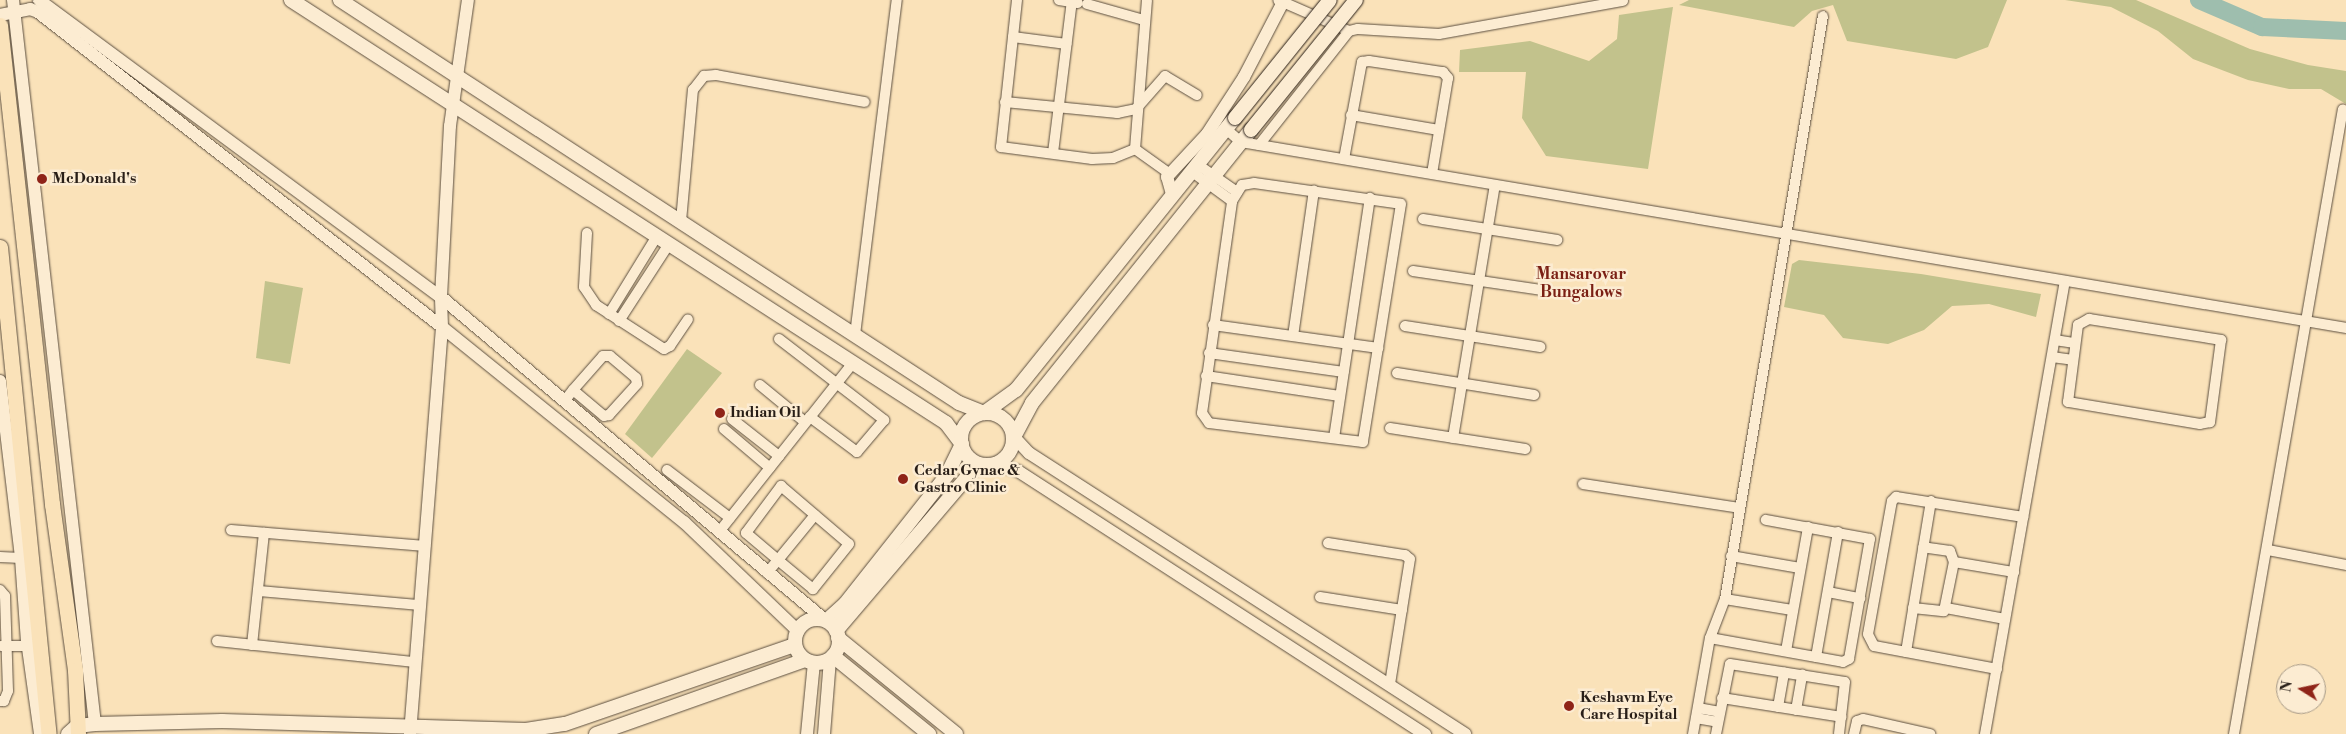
<!DOCTYPE html>
<style>
body{margin:0}
#map{position:relative;width:2346px;height:734px;overflow:hidden;background:#fae2b9;font-family:"Libre Bodoni",serif}
div>[style]{position:absolute}
.green>*{inset:0;background:#c2c28c}
.river>*{height:18px;margin:-9px;padding:0 9px;transform-origin:9px;border-radius:9px;background:#9ebeae}
.roads{filter:drop-shadow(0 0 1px #5c4f40) drop-shadow(0 0 1px #5c4f40)}
.minor>*{height:10px;margin:-5px;padding:0 5px;transform-origin:5px;border-radius:5px;background:#fcecd2}
.tertiary>*{height:12px;margin:-6px;padding:0 6px;transform-origin:6px;border-radius:6px;background:#fcecd2}
.secondary>*{height:14px;margin:-7px;padding:0 7px;transform-origin:7px;border-radius:7px;background:#fcecd2}
.secondary>.ring{margin:-7px;padding:0;box-sizing:content-box;background:none;border:14px solid #fcecd2;border-radius:50%}
.primary>*{height:15px;margin:-7.5px;padding:0 7.5px;transform-origin:7.5px;border-radius:7.5px;background:#fae2b9}
.bridges{filter:drop-shadow(0 0 1px #281e17) drop-shadow(0 0 1px #281e17)}
.secondary-bridge>*{height:14px;margin:-7px;padding:0 7px;transform-origin:7px;border-radius:7px;background:#fcecd2}
.dots>*{width:14px;height:14px;translate:-50% -50%;box-sizing:border-box;border:2px solid #fcecd2;border-radius:50%}
span{translate:-50% -50%;white-space:nowrap;text-align:center;line-height:1.15;-webkit-text-stroke:5px #fcecd2;paint-order:stroke}
.poi-label{font-size:15px;color:#281e17;font-weight:700}
.left{translate:0 -50%;text-align:left}
.neighbourhood-label{font-size:16px;color:#7a1f14;font-weight:700}
.north{position:absolute;left:2276px;top:664px;width:50px;height:50px;box-sizing:border-box;background:#fcecd2;border:1px solid #a79a87;border-radius:50%;rotate:280deg;font-size:14px;font-weight:700;line-height:20px;text-align:center;color:#281e17}
.north::after{content:'';display:block;margin:auto;width:18px;height:22px;background:#8f2418;clip-path:polygon(50% 0,100% 100%,50% 72%,0 100%)}
</style>
<div id="map">
<div class="green">
<i style="clip-path:polygon(1689px 0,2007px 0,1988px 47px,1956px 59px,1847px 41px,1833px 5px,1812px 11px,1794px 27px,1679px 5px)"></i>
<i style="clip-path:polygon(2065px 0,2136px 0,2250px 49px,2308px 65px,2346px 71px,2346px 104px,2321px 89px,2289px 89px,2248px 80px,2193px 59px,2158px 31px,2111px 7px)"></i>
<i style="clip-path:polygon(1673px 7px,1648px 169px,1546px 156px,1522px 118px,1526px 72px,1459px 72px,1460px 50px,1530px 41px,1589px 61px,1617px 39px,1619px 15px)"></i>
<i style="clip-path:polygon(1799px 260px,1921px 274px,2041px 294px,2036px 317px,1989px 304px,1952px 306px,1924px 330px,1888px 344px,1843px 338px,1824px 315px,1784px 307px,1792px 264px)"></i>
<i style="clip-path:polygon(265px 281px,303px 288px,290px 364px,256px 358px)"></i>
<i style="clip-path:polygon(687px 349px,722px 373px,652px 458px,625px 434px)"></i>
</div>
<div class="river">
<i style="left:2199px;top:0;width:69px;rotate:23.2deg"></i>
<i style="left:2262px;top:27px;width:84px;rotate:2.7deg"></i>
</div>
<div class="roads">
<div class="minor">
<i style="left:1017px;top:0;width:148px;rotate:96.2deg"></i>
<i style="left:1001px;top:147px;width:92px;rotate:7.5deg"></i>
<i style="left:1092px;top:159px;width:21px;rotate:-3deg"></i>
<i style="left:1113px;top:158px;width:24px;rotate:-22deg"></i>
<i style="left:1059px;top:0;width:19px;rotate:9deg"></i>
<i style="left:1087px;top:4px;width:59px;rotate:15.7deg"></i>
<i style="left:1349px;top:31px;width:9px;rotate:-13deg"></i>
<i style="left:1358px;top:29px;width:81px;rotate:3.5deg"></i>
<i style="left:1439px;top:34px;width:187px;rotate:-10.2deg"></i>
<i style="left:1013px;top:37px;width:54px;rotate:7.4deg"></i>
<i style="left:1005px;top:102px;width:113px;rotate:5.6deg"></i>
<i style="left:1117px;top:113px;width:19px;rotate:-12deg"></i>
<i style="left:1136px;top:109px;width:44px;rotate:-48.7deg"></i>
<i style="left:1165px;top:76px;width:37px;rotate:31deg"></i>
<i style="left:1351px;top:115px;width:89px;rotate:9.7deg"></i>
<i style="left:1226px;top:129px;width:20px;rotate:41deg"></i>
<i style="left:1241px;top:142px;width:1121px;rotate:9.55deg"></i>
<i style="left:1259px;top:145px;width:145px;rotate:-51.7deg"></i>
<i style="left:1349px;top:31px;width:72px;rotate:-156.3deg"></i>
<i style="left:1135px;top:149px;width:149px;rotate:-85.4deg"></i>
<i style="left:1135px;top:149px;width:43px;rotate:35.5deg"></i>
<i style="left:1053px;top:153px;width:154px;rotate:-82.9deg"></i>
<i style="left:1344px;top:159px;width:99px;rotate:-79.5deg"></i>
<i style="left:1362px;top:62px;width:7px;rotate:-8deg"></i>
<i style="left:1369px;top:61px;width:75px;rotate:8.5deg"></i>
<i style="left:1443px;top:72px;width:8px;rotate:50deg"></i>
<i style="left:1448px;top:78px;width:97px;rotate:99.5deg"></i>
<i style="left:1197px;top:164px;width:49px;rotate:35deg"></i>
<i style="left:1191px;top:171px;width:51px;rotate:36.2deg"></i>
<i style="left:1254px;top:183px;width:148px;rotate:8.1deg"></i>
<i style="left:1401px;top:204px;width:241px;rotate:99.1deg"></i>
<i style="left:1363px;top:442px;width:155px;rotate:-173deg"></i>
<i style="left:1209px;top:423px;width:12px;rotate:-125deg"></i>
<i style="left:1202px;top:413px;width:214px;rotate:-81.9deg"></i>
<i style="left:1232px;top:201px;width:19px;rotate:-58deg"></i>
<i style="left:1242px;top:185px;width:12px;rotate:-9deg"></i>
<i style="left:1423px;top:219px;width:136px;rotate:8.9deg"></i>
<i style="left:681px;top:221px;width:132px;rotate:-84.8deg"></i>
<i style="left:693px;top:90px;width:18px;rotate:-52deg"></i>
<i style="left:704px;top:76px;width:12px;rotate:-5deg"></i>
<i style="left:716px;top:75px;width:151px;rotate:10.3deg"></i>
<i style="left:587px;top:233px;width:54px;rotate:93.2deg"></i>
<i style="left:584px;top:287px;width:22px;rotate:56deg"></i>
<i style="left:596px;top:305px;width:81px;rotate:32.9deg"></i>
<i style="left:664px;top:349px;width:7px;rotate:-27deg"></i>
<i style="left:670px;top:346px;width:32px;rotate:-56deg"></i>
<i style="left:1413px;top:271px;width:136px;rotate:8.4deg"></i>
<i style="left:609px;top:314px;width:92px;rotate:-58.4deg"></i>
<i style="left:2089px;top:319px;width:134px;rotate:9deg"></i>
<i style="left:2221px;top:340px;width:83px;rotate:97.6deg"></i>
<i style="left:2210px;top:422px;width:10px;rotate:169deg"></i>
<i style="left:2200px;top:424px;width:134px;rotate:-170.5deg"></i>
<i style="left:2068px;top:402px;width:78px;rotate:-82.6deg"></i>
<i style="left:2078px;top:325px;width:13px;rotate:-29deg"></i>
<i style="left:619px;top:321px;width:92px;rotate:-57deg"></i>
<i style="left:1213px;top:325px;width:167px;rotate:7.9deg"></i>
<i style="left:1405px;top:326px;width:137px;rotate:8.8deg"></i>
<i style="left:855px;top:335px;width:338px;rotate:-82.9deg"></i>
<i style="left:1293px;top:336px;width:147px;rotate:-81.8deg"></i>
<i style="left:779px;top:339px;width:133px;rotate:37.6deg"></i>
<i style="left:884px;top:420px;width:42px;rotate:130.2deg"></i>
<i style="left:857px;top:452px;width:59px;rotate:-143.3deg"></i>
<i style="left:2055px;top:340px;width:20px;rotate:9deg"></i>
<i style="left:1209px;top:353px;width:136px;rotate:8deg"></i>
<i style="left:2052px;top:357px;width:21px;rotate:8deg"></i>
<i style="left:1397px;top:373px;width:139px;rotate:9.1deg"></i>
<i style="left:1206px;top:376px;width:135px;rotate:8.5deg"></i>
<i style="left:760px;top:385px;width:58px;rotate:39.4deg"></i>
<i style="left:566px;top:399px;width:11px;rotate:-52deg"></i>
<i style="left:573px;top:390px;width:45px;rotate:-48.6deg"></i>
<i style="left:603px;top:356px;width:7px"></i>
<i style="left:610px;top:356px;width:34px;rotate:40deg"></i>
<i style="left:636px;top:378px;width:6px;rotate:81deg"></i>
<i style="left:637px;top:384px;width:42px;rotate:132.1deg"></i>
<i style="left:609px;top:415px;width:5px;rotate:169deg"></i>
<i style="left:604px;top:416px;width:40px;rotate:-140deg"></i>
<i style="left:732px;top:419px;width:60px;rotate:38.2deg"></i>
<i style="left:1390px;top:428px;width:137px;rotate:8.8deg"></i>
<i style="left:724px;top:429px;width:60px;rotate:40.3deg"></i>
<i style="left:1334px;top:438px;width:243px;rotate:-81.5deg"></i>
<i style="left:1453px;top:438px;width:256px;rotate:-80.6deg"></i>
<i style="left:667px;top:470px;width:79px;rotate:37.3deg"></i>
<i style="left:1583px;top:484px;width:158px;rotate:8.7deg"></i>
<i style="left:231px;top:530px;width:195px;rotate:4.7deg"></i>
<i style="left:719px;top:532px;width:216px;rotate:-51.6deg"></i>
<i style="left:1328px;top:543px;width:78px;rotate:8.9deg"></i>
<i style="left:1405px;top:555px;width:6px;rotate:39deg"></i>
<i style="left:1410px;top:559px;width:127px;rotate:99.1deg"></i>
<i style="left:2268px;top:550px;width:79px;rotate:10.9deg"></i>
<i style="left:1731px;top:556px;width:70px;rotate:9.9deg"></i>
<i style="left:0;top:557px;width:21px;rotate:3deg"></i>
<i style="left:1954px;top:562px;width:61px;rotate:9.5deg"></i>
<i style="left:767px;top:573px;width:17px;rotate:-50deg"></i>
<i style="left:778px;top:560px;width:42px;rotate:-139.8deg"></i>
<i style="left:746px;top:533px;width:59px;rotate:-53.3deg"></i>
<i style="left:781px;top:486px;width:89px;rotate:40.5deg"></i>
<i style="left:849px;top:544px;width:58px;rotate:128.7deg"></i>
<i style="left:813px;top:589px;width:45px;rotate:-140.4deg"></i>
<i style="left:778px;top:560px;width:58px;rotate:-50.6deg"></i>
<i style="left:0;top:590px;width:8px;rotate:50deg"></i>
<i style="left:5px;top:596px;width:95px;rotate:88.2deg"></i>
<i style="left:8px;top:691px;width:11px;rotate:112deg"></i>
<i style="left:4px;top:701px;width:4px;rotate:180deg"></i>
<i style="left:259px;top:591px;width:162px;rotate:5deg"></i>
<i style="left:1828px;top:592px;width:33px;rotate:11deg"></i>
<i style="left:1320px;top:597px;width:83px;rotate:9deg"></i>
<i style="left:1725px;top:599px;width:68px;rotate:9.3deg"></i>
<i style="left:1913px;top:608px;width:31px;rotate:6deg"></i>
<i style="left:1944px;top:611px;width:50px;rotate:-78.5deg"></i>
<i style="left:1954px;top:562px;width:12px;rotate:-110deg"></i>
<i style="left:1950px;top:551px;width:27px;rotate:-172deg"></i>
<i style="left:1946px;top:608px;width:60px;rotate:10.6deg"></i>
<i style="left:1710px;top:638px;width:135px;rotate:10.2deg"></i>
<i style="left:1843px;top:662px;width:7px;rotate:-27deg"></i>
<i style="left:1849px;top:659px;width:122px;rotate:-80.1deg"></i>
<i style="left:1870px;top:539px;width:106px;rotate:-169.6deg"></i>
<i style="left:217px;top:641px;width:199px;rotate:6.1deg"></i>
<i style="left:252px;top:645px;width:113px;rotate:-83.9deg"></i>
<i style="left:1px;top:646px;width:27px"></i>
<i style="left:1786px;top:651px;width:126px;rotate:-79.9deg"></i>
<i style="left:1906px;top:652px;width:153px;rotate:-80.6deg"></i>
<i style="left:1816px;top:657px;width:127px;rotate:-80deg"></i>
<i style="left:1997px;top:669px;width:125px;rotate:-169.4deg"></i>
<i style="left:1874px;top:646px;width:13px;rotate:-117deg"></i>
<i style="left:1868px;top:634px;width:135px;rotate:-79.8deg"></i>
<i style="left:1892px;top:501px;width:6px;rotate:-45deg"></i>
<i style="left:1896px;top:497px;width:129px;rotate:8.9deg"></i>
<i style="left:1722px;top:698px;width:121px;rotate:9deg"></i>
<i style="left:1778px;top:707px;width:35px;rotate:-80deg"></i>
<i style="left:1698px;top:708px;width:22px;rotate:10deg"></i>
<i style="left:1796px;top:710px;width:36px;rotate:-80deg"></i>
<i style="left:1696px;top:718px;width:22px;rotate:10deg"></i>
<i style="left:1693px;top:734px;width:97px;rotate:-80deg"></i>
<i style="left:1710px;top:638px;width:42px;rotate:-69deg"></i>
<i style="left:1725px;top:599px;width:591px;rotate:-80.46deg"></i>
<i style="left:1716px;top:734px;width:71px;rotate:-78.7deg"></i>
<i style="left:1730px;top:664px;width:116px;rotate:8.9deg"></i>
<i style="left:1845px;top:682px;width:52px;rotate:96.6deg"></i>
<i style="left:1854px;top:734px;width:13px;rotate:-77deg"></i>
<i style="left:1857px;top:721px;width:6px;rotate:-18deg"></i>
<i style="left:1863px;top:719px;width:69px;rotate:12.6deg"></i>
<i style="left:1985px;top:734px;width:460px;rotate:-80deg"></i>
<i style="left:2234px;top:734px;width:634px;rotate:-80.11deg"></i>
</div>
<div class="tertiary">
<i style="left:13px;top:0;width:729px;rotate:83.54deg"></i>
<i style="left:39px;top:0;width:500px;rotate:36.5deg"></i>
<i style="left:441px;top:297px;width:503px;rotate:40.08deg"></i>
<i style="left:0;top:15px;width:31px;rotate:-11deg"></i>
<i style="left:30px;top:9px;width:9px;rotate:21deg"></i>
<i style="left:38px;top:12px;width:512px;rotate:37.94deg"></i>
<i style="left:442px;top:327px;width:311px;rotate:38.9deg"></i>
<i style="left:684px;top:522px;width:158px;rotate:43.7deg"></i>
<i style="left:1172px;top:194px;width:18px;rotate:-106deg"></i>
<i style="left:1167px;top:177px;width:59px;rotate:-47.1deg"></i>
<i style="left:1207px;top:134px;width:68px;rotate:-57deg"></i>
<i style="left:1244px;top:77px;width:85px;rotate:-62.5deg"></i>
<i style="left:1283px;top:2px;width:4px;rotate:-153deg"></i>
<i style="left:0;top:381px;width:178px;rotate:83.2deg"></i>
<i style="left:21px;top:558px;width:83px;rotate:85.9deg"></i>
<i style="left:27px;top:641px;width:94px;rotate:82deg"></i>
<i style="left:1014px;top:437px;width:22px;rotate:47deg"></i>
<i style="left:1029px;top:453px;width:519px;rotate:32.8deg"></i>
<i style="left:995px;top:464px;width:24px;rotate:17deg"></i>
<i style="left:1018px;top:471px;width:485px;rotate:32.9deg"></i>
<i style="left:410px;top:734px;width:408px;rotate:-85.5deg"></i>
<i style="left:442px;top:327px;width:30px;rotate:-92deg"></i>
<i style="left:441px;top:297px;width:171px;rotate:-87deg"></i>
<i style="left:450px;top:126px;width:127px;rotate:-81.9deg"></i>
<i style="left:807px;top:734px;width:71px;rotate:-84.4deg"></i>
<i style="left:824px;top:734px;width:75px;rotate:-85.4deg"></i>
</div>
<div class="secondary">
<i style="left:291px;top:0;width:780px;rotate:32.85deg"></i>
<i style="left:946px;top:423px;width:26px;rotate:53deg"></i>
<i style="left:962px;top:444px;width:34px;rotate:116deg"></i>
<i style="left:947px;top:475px;width:164px;rotate:128.3deg"></i>
<i style="left:845px;top:604px;width:25px;rotate:138deg"></i>
<i style="left:340px;top:0;width:739px;rotate:33.07deg"></i>
<i style="left:959px;top:403px;width:27px;rotate:22deg"></i>
<i style="left:984px;top:413px;width:39px;rotate:-36deg"></i>
<i style="left:1016px;top:390px;width:349px;rotate:-51.2deg"></i>
<i class="ring" style="left:961px;top:413px;width:38px;height:38px"></i>
<i style="left:1014px;top:437px;width:38px;rotate:-62deg"></i>
<i style="left:1032px;top:403px;width:350px;rotate:-51.3deg"></i>
<i class="ring" style="left:795px;top:619px;width:30px;height:30px"></i>
<i style="left:836px;top:631px;width:219px;rotate:-49.6deg"></i>
<i style="left:838px;top:638px;width:152px;rotate:39.1deg"></i>
<i style="left:833px;top:656px;width:124px;rotate:39.1deg"></i>
<i style="left:68px;top:734px;width:12px;rotate:-42deg"></i>
<i style="left:77px;top:726px;width:18px;rotate:-6deg"></i>
<i style="left:95px;top:724px;width:127px;rotate:-1.4deg"></i>
<i style="left:222px;top:721px;width:304px;rotate:1.7deg"></i>
<i style="left:526px;top:730px;width:39px;rotate:-9deg"></i>
<i style="left:565px;top:724px;width:243px;rotate:-19deg"></i>
<i style="left:596px;top:734px;width:222px;rotate:-19.5deg"></i>
</div>
<div class="primary">
<i style="left:0;top:25px;width:482px;rotate:83.8deg"></i>
<i style="left:52px;top:504px;width:168px;rotate:82.1deg"></i>
<i style="left:75px;top:670px;width:64px;rotate:87.3deg"></i>
<i style="left:0;top:247px;width:489px;rotate:84.3deg"></i>
</div>
</div>
<div class="bridges">
<div class="secondary-bridge">
<i style="left:1235px;top:118px;width:151px;rotate:-51.2deg"></i>
<i style="left:1251px;top:130px;width:167px;rotate:-51.1deg"></i>
</div>
</div>
<div class="dots">
<i style="left:42px;top:179px;background:#8f2418"></i>
<i style="left:720px;top:413px;background:#8f2418"></i>
<i style="left:903px;top:479px;background:#8f2418"></i>
<i style="left:1569px;top:706px;background:#8f2418"></i>
</div>
<div class="poi-label">
<span class="left" style="left:52px;top:179px">McDonald's</span>
<span class="left" style="left:730px;top:413px">Indian Oil</span>
<span class="left" style="left:914px;top:479px">Cedar Gynac &amp;<br>Gastro Clinic</span>
<span class="left" style="left:1580px;top:706px">Keshavm Eye<br>Care Hospital</span>
</div>
<div class="neighbourhood-label">
<span style="left:1581px;top:283px">Mansarovar<br>Bungalows</span>
</div>
<div class="north">N</div>
</div>
